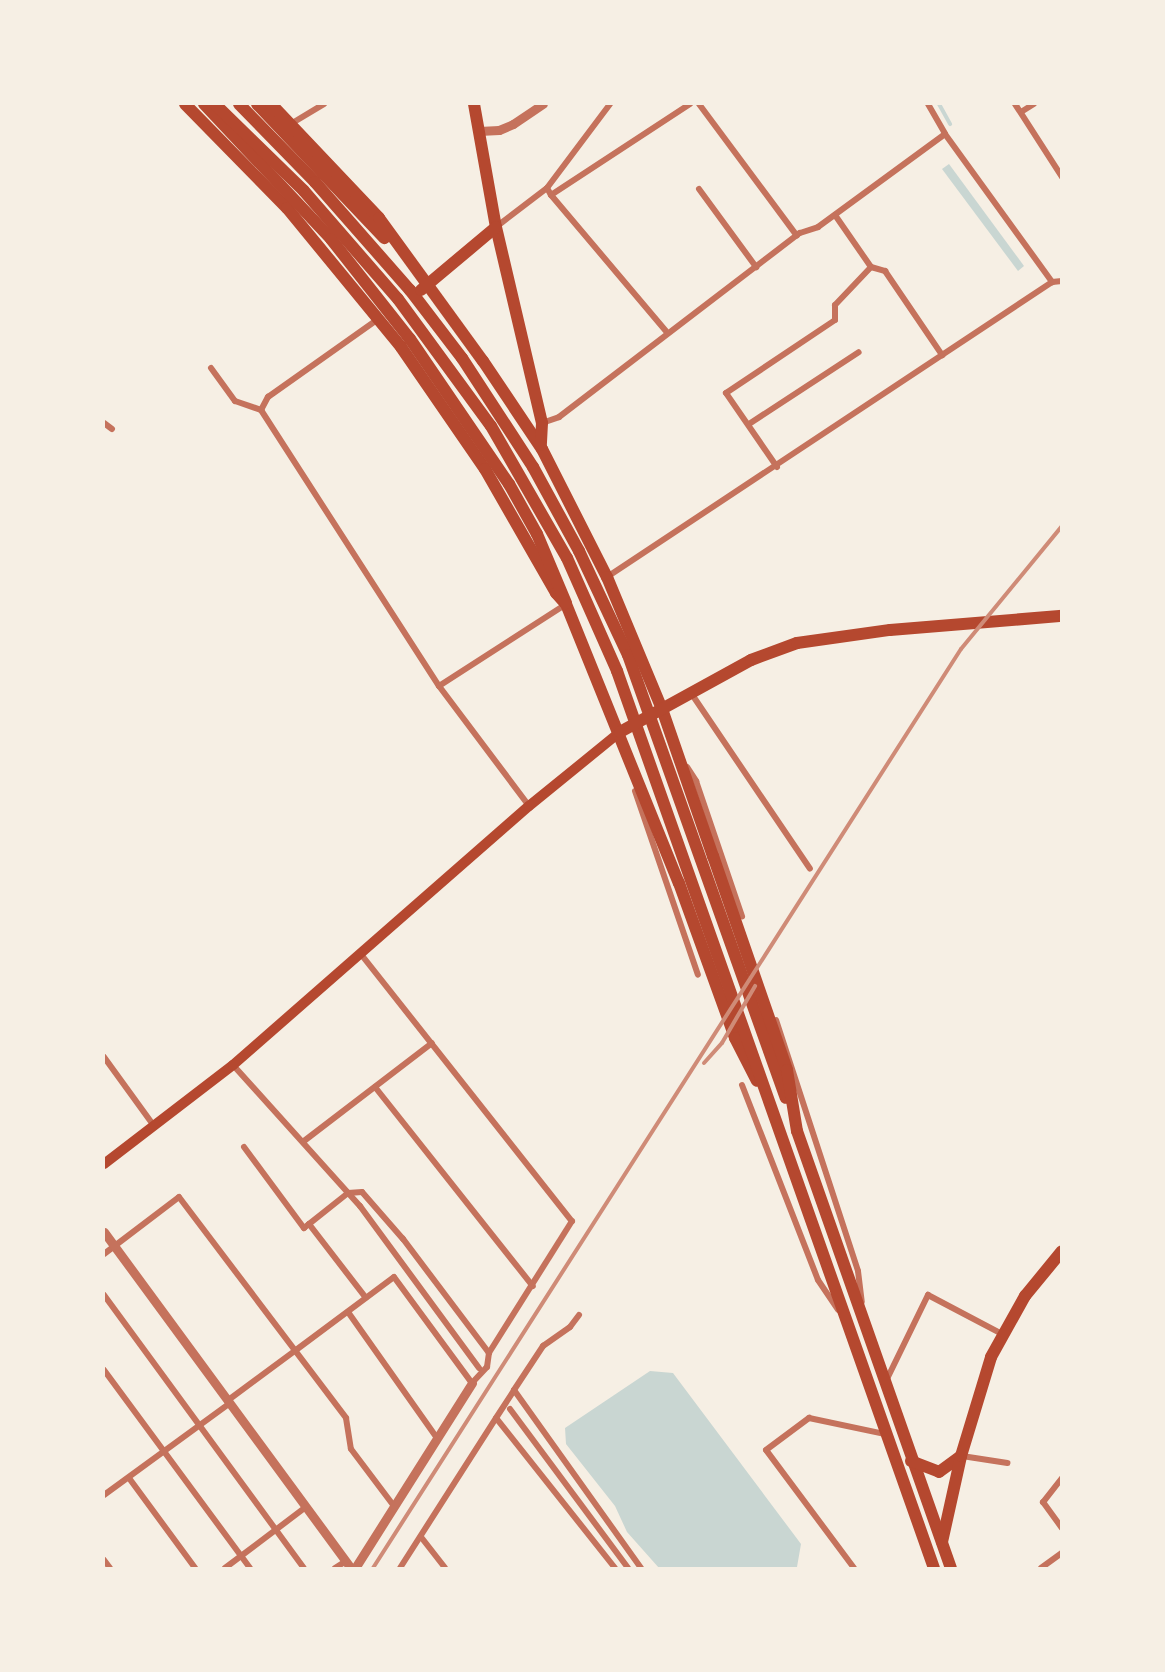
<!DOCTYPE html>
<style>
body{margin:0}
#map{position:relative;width:1165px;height:1672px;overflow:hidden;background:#f6efe4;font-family:"Work Sans",sans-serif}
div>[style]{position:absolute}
.water>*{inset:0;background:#c9d6d2}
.stream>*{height:4px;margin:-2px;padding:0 2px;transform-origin:2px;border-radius:2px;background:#c9d6d2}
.minor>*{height:6px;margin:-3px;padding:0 3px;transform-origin:3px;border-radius:3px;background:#c5725c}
.tertiary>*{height:9px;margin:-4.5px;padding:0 4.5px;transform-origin:4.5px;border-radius:4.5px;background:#c5725c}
.secondary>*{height:10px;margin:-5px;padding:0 5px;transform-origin:5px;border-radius:5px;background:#b5482f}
.trunk>*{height:12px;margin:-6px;padding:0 6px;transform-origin:6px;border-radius:6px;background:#b5482f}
.rail>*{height:4px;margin:-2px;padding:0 2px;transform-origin:2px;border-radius:2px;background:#cf8b77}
span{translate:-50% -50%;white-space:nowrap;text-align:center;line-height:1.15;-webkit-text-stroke:6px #f6efe4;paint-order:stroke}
.frame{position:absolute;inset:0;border:105px solid #f6efe4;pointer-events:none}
</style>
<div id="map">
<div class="water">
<i style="clip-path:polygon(949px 164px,1024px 266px,1018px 271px,942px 169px)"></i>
<i style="clip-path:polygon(650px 1371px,673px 1373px,801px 1544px,797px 1567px,659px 1568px,627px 1532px,615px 1506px,566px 1444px,565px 1428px)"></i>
</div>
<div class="stream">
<i style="left:939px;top:104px;width:23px;rotate:61deg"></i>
</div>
<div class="minor">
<i style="left:699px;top:104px;width:164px;rotate:53.4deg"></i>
<i style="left:928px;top:104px;width:34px;rotate:60deg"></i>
<i style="left:945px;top:134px;width:183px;rotate:54.1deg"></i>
<i style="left:1015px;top:104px;width:87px;rotate:57.2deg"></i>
<i style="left:1021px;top:112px;width:15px;rotate:-32deg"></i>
<i style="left:289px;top:125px;width:41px;rotate:-31deg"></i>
<i style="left:547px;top:188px;width:8px;rotate:60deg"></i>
<i style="left:551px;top:195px;width:166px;rotate:-33.2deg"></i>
<i style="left:699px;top:189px;width:97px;rotate:53.8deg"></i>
<i style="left:551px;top:195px;width:178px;rotate:49.8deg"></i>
<i style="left:835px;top:215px;width:63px;rotate:55.3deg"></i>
<i style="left:871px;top:267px;width:15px;rotate:16deg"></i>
<i style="left:885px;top:271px;width:102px;rotate:55.8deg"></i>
<i style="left:496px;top:227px;width:64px;rotate:-37.4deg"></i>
<i style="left:547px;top:188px;width:105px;rotate:-53.1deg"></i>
<i style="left:211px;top:368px;width:41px;rotate:54deg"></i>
<i style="left:235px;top:401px;width:28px;rotate:19deg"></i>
<i style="left:261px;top:410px;width:328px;rotate:57.2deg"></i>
<i style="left:439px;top:686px;width:150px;rotate:53.1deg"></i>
<i style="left:261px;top:410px;width:15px;rotate:-62deg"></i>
<i style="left:268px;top:397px;width:135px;rotate:-35.3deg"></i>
<i style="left:104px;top:423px;width:10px;rotate:37deg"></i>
<i style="left:542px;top:423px;width:18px;rotate:-19deg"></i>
<i style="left:559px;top:417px;width:303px;rotate:-37.4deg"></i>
<i style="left:800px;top:233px;width:19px;rotate:-18deg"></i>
<i style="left:818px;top:227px;width:157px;rotate:-36.2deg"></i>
<i style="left:749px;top:424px;width:131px;rotate:-33.2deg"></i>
<i style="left:777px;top:467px;width:90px;rotate:-124.6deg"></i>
<i style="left:726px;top:393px;width:131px;rotate:-33.8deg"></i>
<i style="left:835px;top:320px;width:15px;rotate:-90deg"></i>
<i style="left:835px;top:305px;width:52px;rotate:-46.5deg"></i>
<i style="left:607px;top:577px;width:534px;rotate:-33.54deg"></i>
<i style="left:1052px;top:282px;width:10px;rotate:-6deg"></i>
<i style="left:439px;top:686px;width:151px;rotate:-32.8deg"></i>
<i style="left:691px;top:693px;width:212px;rotate:55.9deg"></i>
<i style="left:687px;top:767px;width:17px;rotate:57deg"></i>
<i style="left:696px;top:781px;width:143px;rotate:71.2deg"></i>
<i style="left:635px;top:791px;width:194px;rotate:71.1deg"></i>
<i style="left:360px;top:953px;width:342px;rotate:51.7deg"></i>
<i style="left:572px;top:1221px;width:156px;rotate:122.2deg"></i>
<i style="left:776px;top:1020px;width:264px;rotate:71.9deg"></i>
<i style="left:858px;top:1271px;width:31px;rotate:83deg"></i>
<i style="left:104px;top:1057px;width:85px;rotate:54.1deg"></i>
<i style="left:233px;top:1065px;width:190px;rotate:48deg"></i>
<i style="left:360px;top:1206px;width:201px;rotate:53.7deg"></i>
<i style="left:742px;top:1085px;width:209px;rotate:68.7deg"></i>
<i style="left:818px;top:1280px;width:36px;rotate:56deg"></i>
<i style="left:375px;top:1087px;width:254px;rotate:51.6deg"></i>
<i style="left:304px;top:1141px;width:161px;rotate:-37.4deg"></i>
<i style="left:244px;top:1147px;width:101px;rotate:53.5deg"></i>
<i style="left:304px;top:1228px;width:6px;rotate:-39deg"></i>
<i style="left:104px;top:1254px;width:94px;rotate:-37.2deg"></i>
<i style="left:179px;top:1197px;width:277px;rotate:52.9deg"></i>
<i style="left:346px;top:1418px;width:31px;rotate:81deg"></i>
<i style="left:351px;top:1449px;width:71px;rotate:53deg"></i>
<i style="left:104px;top:1295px;width:338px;rotate:53.8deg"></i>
<i style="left:348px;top:1312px;width:154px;rotate:54.8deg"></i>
<i style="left:104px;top:1370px;width:246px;rotate:53.6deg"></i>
<i style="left:886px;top:1381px;width:96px;rotate:-64deg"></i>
<i style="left:928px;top:1295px;width:84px;rotate:27.8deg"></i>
<i style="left:514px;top:1390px;width:53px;rotate:-56.6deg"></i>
<i style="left:543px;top:1346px;width:33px;rotate:-35deg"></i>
<i style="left:570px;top:1327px;width:15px;rotate:-53deg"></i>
<i style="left:227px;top:1401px;width:86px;rotate:-36.5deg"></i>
<i style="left:296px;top:1350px;width:122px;rotate:-36.7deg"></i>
<i style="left:394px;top:1277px;width:132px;rotate:53.7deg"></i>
<i style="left:472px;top:1383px;width:22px;rotate:-47deg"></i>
<i style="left:487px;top:1367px;width:14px;rotate:-82deg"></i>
<i style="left:489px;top:1353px;width:143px;rotate:-127deg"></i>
<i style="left:403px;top:1239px;width:62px;rotate:-131.1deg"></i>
<i style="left:362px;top:1192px;width:14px;rotate:176deg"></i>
<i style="left:348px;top:1193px;width:50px;rotate:141.5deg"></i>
<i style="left:309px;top:1224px;width:93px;rotate:52.4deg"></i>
<i style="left:510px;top:1409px;width:198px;rotate:53.4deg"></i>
<i style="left:962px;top:1456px;width:46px;rotate:8.8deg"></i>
<i style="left:129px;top:1478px;width:112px;rotate:53.7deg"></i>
<i style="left:1062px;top:1478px;width:31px;rotate:128deg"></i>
<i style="left:1043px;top:1502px;width:32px;rotate:54deg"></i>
<i style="left:104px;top:1495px;width:155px;rotate:-36.1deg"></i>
<i style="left:421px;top:1537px;width:39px;rotate:52deg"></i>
<i style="left:104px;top:1560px;width:10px;rotate:53deg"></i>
<i style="left:225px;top:1568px;width:101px;rotate:-37deg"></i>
<i style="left:335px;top:1568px;width:13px;rotate:-32deg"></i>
<i style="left:400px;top:1568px;width:178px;rotate:-57.4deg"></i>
<i style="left:615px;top:1568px;width:191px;rotate:-128.4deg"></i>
<i style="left:496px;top:1418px;width:33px;rotate:-57deg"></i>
<i style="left:514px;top:1390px;width:219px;rotate:54.5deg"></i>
<i style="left:854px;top:1568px;width:147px;rotate:-126.7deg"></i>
<i style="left:766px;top:1450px;width:54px;rotate:-36.7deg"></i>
<i style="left:809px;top:1418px;width:78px;rotate:11.9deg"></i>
<i style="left:1041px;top:1568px;width:26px;rotate:-36deg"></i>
</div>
<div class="tertiary">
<i style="left:479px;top:131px;width:20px;rotate:-3deg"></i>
<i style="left:499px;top:130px;width:15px;rotate:-23deg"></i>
<i style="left:513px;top:124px;width:36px;rotate:-34deg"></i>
<i style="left:104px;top:1232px;width:417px;rotate:53.7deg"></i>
<i style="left:355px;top:1568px;width:219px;rotate:-57.7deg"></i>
</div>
<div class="secondary">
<i style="left:104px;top:1164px;width:163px;rotate:-37.5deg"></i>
<i style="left:233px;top:1065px;width:393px;rotate:-41.2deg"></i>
<i style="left:529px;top:806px;width:117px;rotate:-39.1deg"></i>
</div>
<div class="trunk">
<i style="left:185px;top:104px;width:146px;rotate:45.6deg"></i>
<i style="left:287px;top:208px;width:180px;rotate:50.6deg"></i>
<i style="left:401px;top:347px;width:148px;rotate:55.5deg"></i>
<i style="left:485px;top:469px;width:143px;rotate:60.2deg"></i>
<i style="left:556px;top:593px;width:15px;rotate:48deg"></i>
<i style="left:566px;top:604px;width:301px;rotate:68deg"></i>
<i style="left:679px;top:883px;width:165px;rotate:70.1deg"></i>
<i style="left:735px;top:1038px;width:48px;rotate:62.9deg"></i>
<i style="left:204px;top:104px;width:185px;rotate:46.7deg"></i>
<i style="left:331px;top:239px;width:127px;rotate:51.7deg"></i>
<i style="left:410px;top:339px;width:176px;rotate:55.7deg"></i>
<i style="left:509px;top:484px;width:57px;rotate:60.8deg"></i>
<i style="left:537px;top:534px;width:75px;rotate:67.2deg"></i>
<i style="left:215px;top:104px;width:124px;rotate:44.3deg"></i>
<i style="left:304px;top:191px;width:143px;rotate:49deg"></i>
<i style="left:398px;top:299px;width:157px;rotate:53.8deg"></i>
<i style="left:491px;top:426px;width:152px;rotate:60.1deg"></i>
<i style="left:567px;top:558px;width:124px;rotate:66.1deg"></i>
<i style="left:617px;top:671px;width:951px;rotate:70.54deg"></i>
<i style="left:239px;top:104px;width:109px;rotate:45.7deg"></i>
<i style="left:315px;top:182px;width:144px;rotate:48.7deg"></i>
<i style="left:410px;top:290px;width:86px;rotate:52.6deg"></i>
<i style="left:462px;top:358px;width:130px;rotate:56.9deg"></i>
<i style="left:533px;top:467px;width:96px;rotate:61.3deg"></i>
<i style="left:579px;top:551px;width:115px;rotate:64.8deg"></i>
<i style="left:628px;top:655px;width:470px;rotate:70.4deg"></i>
<i style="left:257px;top:104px;width:185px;rotate:46.5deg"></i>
<i style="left:271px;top:104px;width:157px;rotate:46.5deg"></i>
<i style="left:379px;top:218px;width:177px;rotate:54deg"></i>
<i style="left:483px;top:361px;width:106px;rotate:56.2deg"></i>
<i style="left:542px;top:449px;width:144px;rotate:63.1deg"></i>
<i style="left:607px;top:577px;width:143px;rotate:67.4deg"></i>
<i style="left:662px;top:709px;width:156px;rotate:70.9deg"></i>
<i style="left:713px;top:856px;width:226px;rotate:70.9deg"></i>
<i style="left:787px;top:1070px;width:62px;rotate:80.7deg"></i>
<i style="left:797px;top:1131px;width:463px;rotate:70.6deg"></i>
<i style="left:474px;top:104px;width:125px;rotate:79.9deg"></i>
<i style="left:496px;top:227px;width:201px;rotate:76.8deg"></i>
<i style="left:542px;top:423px;width:22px;rotate:93deg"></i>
<i style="left:421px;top:290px;width:98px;rotate:-40deg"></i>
<i style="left:620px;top:732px;width:149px;rotate:-28.8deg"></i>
<i style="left:751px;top:660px;width:49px;rotate:-20.3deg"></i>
<i style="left:797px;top:643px;width:94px;rotate:-8deg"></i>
<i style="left:890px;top:630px;width:173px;rotate:-4.7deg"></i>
<i style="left:911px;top:1461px;width:30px;rotate:21deg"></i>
<i style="left:939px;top:1472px;width:27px;rotate:-36deg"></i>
<i style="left:942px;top:1542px;width:88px;rotate:-77.5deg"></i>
<i style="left:961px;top:1456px;width:103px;rotate:-73.1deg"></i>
<i style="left:991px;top:1357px;width:70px;rotate:-60.9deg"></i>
<i style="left:1025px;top:1296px;width:58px;rotate:-50.6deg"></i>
</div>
<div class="rail">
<i style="left:704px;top:1063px;width:27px;rotate:-48deg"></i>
<i style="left:722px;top:1043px;width:66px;rotate:-59.9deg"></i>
<i style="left:373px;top:1568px;width:1091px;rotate:-57.39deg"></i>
<i style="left:961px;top:649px;width:159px;rotate:-50.6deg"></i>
</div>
<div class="frame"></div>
</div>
